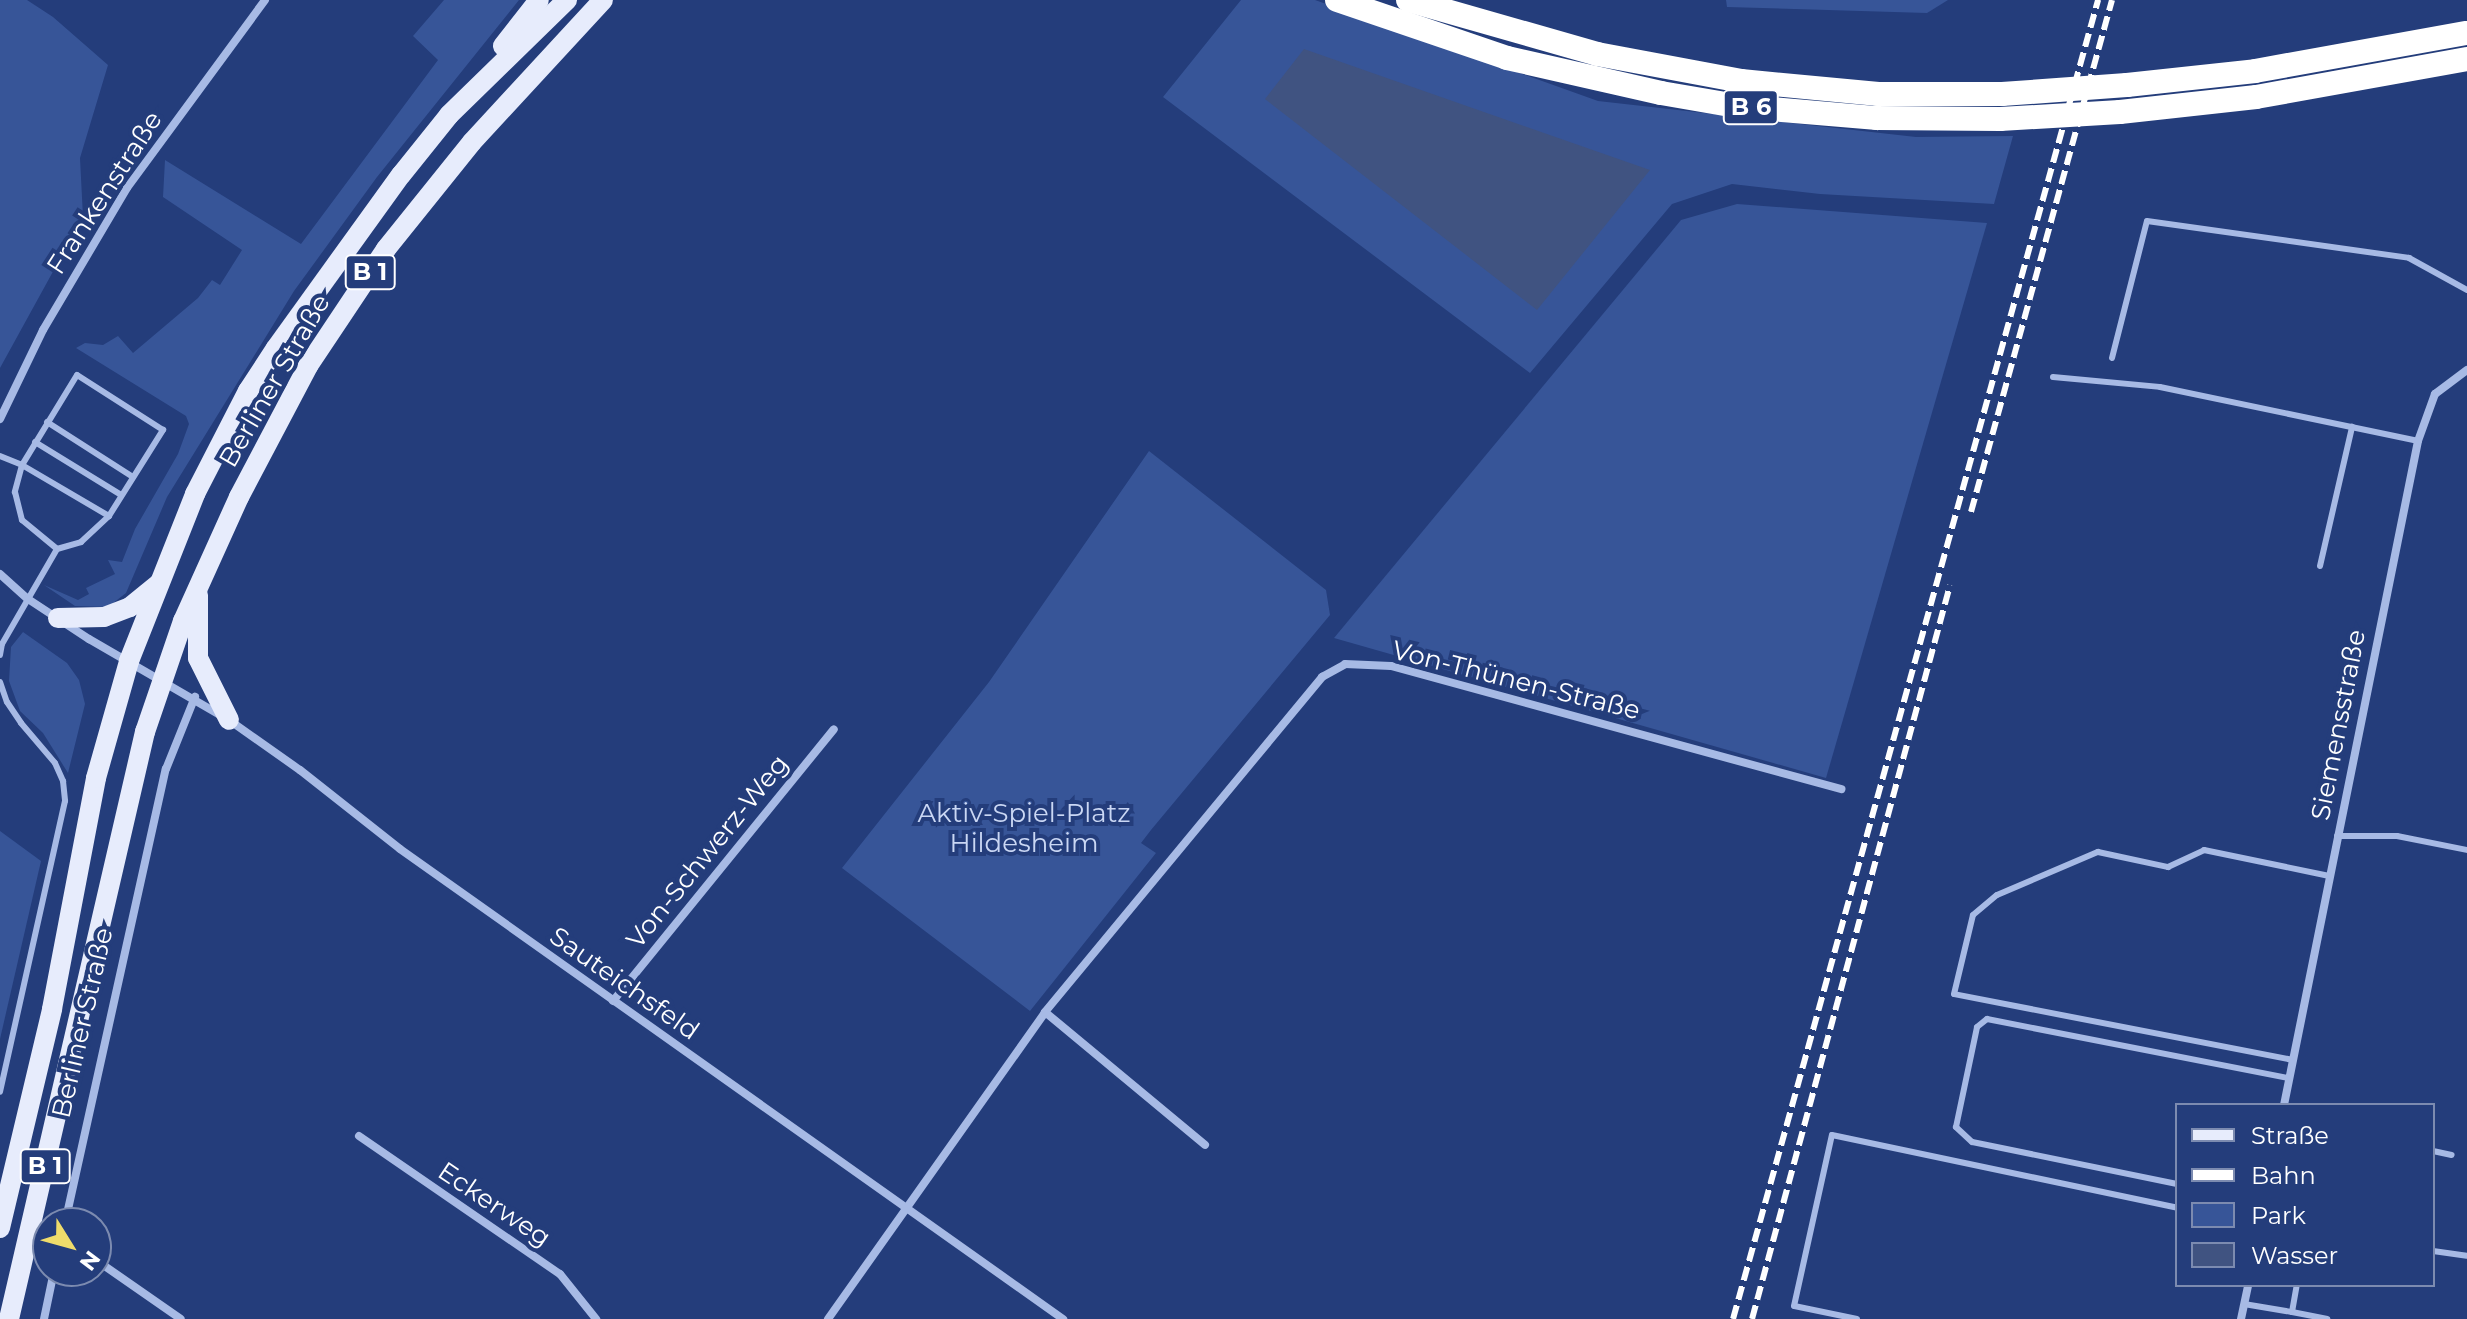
<!DOCTYPE html>
<meta charset="utf-8">
<style>
body{margin:0}
#map{position:relative;width:2467px;height:1319px;overflow:hidden;background:#243d7b;font-family:Montserrat,sans-serif}
div>[style]{position:absolute}
.green>*{inset:0;background:#375598}
.water>*{inset:0;background:#405381}
.lane>*{height:6px;margin:-3px;padding:0 3px;transform-origin:3px;border-radius:3px;background:#a7bae5}
.street>*{height:8px;margin:-4px;padding:0 4px;transform-origin:4px;border-radius:4px;background:#a7bae5}
.primary>*{height:20px;margin:-10px;padding:0 10px;transform-origin:10px;border-radius:10px;background:#e7ecfc}
.highway>*{height:24px;margin:-12px;padding:0 12px;transform-origin:12px;border-radius:12px;background:#fff}
.rail>*{height:6px;margin-top:-3px;transform-origin:0;background:repeating-linear-gradient(90deg,#fff 0 14px,transparent 0 20px)}
.highway-bridge>*{height:24px;margin:-12px;padding:0 12px;transform-origin:12px;border-radius:12px;background:#fff}
span{translate:-50% -50%;white-space:nowrap;text-align:center;line-height:1.15;-webkit-text-stroke:8px #243d7b;paint-order:stroke}
.shield-label span{padding:2px 6px;background:#243d7b;border:2px solid;border-radius:6px;-webkit-text-stroke-width:0}
.shield-label{font-size:24px;color:#fff;font-weight:700}
.street-label{font-size:26px;color:#fff}
.park-label{font-size:26px;color:#cad7f4}
.legend{position:absolute;left:2175px;top:1103px;width:260px;height:184px;box-sizing:border-box;background:#243d7b;border:2px solid #7c8bb0;margin:0;padding:10px 14px;list-style:none;font-size:24px;color:#fff}
.legend li{display:flex;align-items:center;gap:16px;height:40px}
.legend b{width:40px;border:2px solid #7c8bb0}
.north{position:absolute;left:32px;top:1207px;width:80px;height:80px;box-sizing:border-box;background:#243d7b;border:2px solid #7c8bb0;border-radius:50%;rotate:127deg;font-size:22px;font-weight:700;line-height:32px;text-align:center;color:#fff}
.north::after{content:'';display:block;margin:auto;width:28px;height:36px;background:#efdc6b;clip-path:polygon(50% 0,100% 100%,50% 72%,0 100%)}
</style>
<div id="map">
<div class="green">
<i style="clip-path:polygon(0 0,27px 0,53px 17px,108px 65px,80px 158px,83px 217px,0 368px)"></i>
<i style="clip-path:polygon(444px 0,519px 0,377px 177px,294px 291px,167px 497px,126px 593px,108px 607px,75px 606px,44px 585px,78px 600px,89px 594px,86px 588px,115px 574px,108px 560px,122px 562px,135px 529px,178px 454px,189px 424px,186px 416px,76px 348px,85px 343px,103px 345px,118px 336px,133px 353px,198px 298px,212px 280px,220px 285px,242px 250px,163px 197px,165px 160px,301px 244px,438px 60px,413px 36px)"></i>
<i style="clip-path:polygon(1241px 0,1315px 0,1598px 101px,1916px 137px,2013px 136px,1994px 204px,1820px 194px,1732px 184px,1672px 204px,1530px 373px,1163px 97px)"></i>
<i style="clip-path:polygon(1726px 0,1948px 0,1927px 13px,1727px 7px)"></i>
<i style="clip-path:polygon(1737px 204px,1987px 223px,1826px 778px,1334px 638px,1681px 220px)"></i>
<i style="clip-path:polygon(1149px 451px,1326px 590px,1330px 615px,1151px 830px,1141px 843px,1156px 853px,1030px 1011px,842px 868px,989px 682px)"></i>
<i style="clip-path:polygon(23px 632px,67px 663px,79px 680px,85px 704px,68px 773px,43px 733px,20px 711px,9px 681px,11px 647px)"></i>
<i style="clip-path:polygon(0 831px,41px 861px,0 1039px)"></i>
</div>
<div class="water">
<i style="clip-path:polygon(1304px 49px,1650px 170px,1537px 310px,1265px 99px)"></i>
</div>
<div class="lane">
<i style="left:2112px;top:358px;width:141px;rotate:-75.7deg"></i>
<i style="left:2147px;top:221px;width:265px;rotate:8deg"></i>
<i style="left:2409px;top:258px;width:66px;rotate:28.9deg"></i>
<i style="left:2053px;top:377px;width:107px;rotate:5.3deg"></i>
<i style="left:2160px;top:387px;width:264px;rotate:11.8deg"></i>
<i style="left:47px;top:422px;width:102px;rotate:32.6deg"></i>
<i style="left:35px;top:442px;width:101px;rotate:31.6deg"></i>
<i style="left:0;top:456px;width:24px;rotate:22deg"></i>
<i style="left:22px;top:465px;width:101px;rotate:30.4deg"></i>
<i style="left:2320px;top:566px;width:143px;rotate:-77deg"></i>
<i style="left:0;top:655px;width:11px;rotate:-80deg"></i>
<i style="left:2px;top:644px;width:110px;rotate:-59.9deg"></i>
<i style="left:57px;top:549px;width:25px;rotate:-16deg"></i>
<i style="left:81px;top:542px;width:38px;rotate:-43deg"></i>
<i style="left:109px;top:516px;width:102px;rotate:-57.9deg"></i>
<i style="left:163px;top:430px;width:102px;rotate:-147.4deg"></i>
<i style="left:77px;top:375px;width:105px;rotate:121.4deg"></i>
<i style="left:22px;top:465px;width:28px;rotate:105deg"></i>
<i style="left:15px;top:492px;width:29px;rotate:76deg"></i>
<i style="left:22px;top:520px;width:45px;rotate:39.6deg"></i>
<i style="left:0;top:682px;width:21px;rotate:71deg"></i>
<i style="left:7px;top:702px;width:25px;rotate:56deg"></i>
<i style="left:21px;top:723px;width:52px;rotate:49.6deg"></i>
<i style="left:55px;top:763px;width:20px;rotate:66deg"></i>
<i style="left:63px;top:781px;width:20px;rotate:84deg"></i>
<i style="left:65px;top:801px;width:298px;rotate:102.6deg"></i>
<i style="left:2337px;top:836px;width:60px"></i>
<i style="left:2397px;top:836px;width:71px;rotate:11.3deg"></i>
<i style="left:2293px;top:1060px;width:345px;rotate:-169deg"></i>
<i style="left:1954px;top:994px;width:81px;rotate:-76.5deg"></i>
<i style="left:1973px;top:915px;width:31px;rotate:-40deg"></i>
<i style="left:1997px;top:895px;width:110px;rotate:-23.1deg"></i>
<i style="left:2098px;top:852px;width:72px;rotate:12.1deg"></i>
<i style="left:2168px;top:867px;width:40px;rotate:-25deg"></i>
<i style="left:2204px;top:850px;width:128px;rotate:11.7deg"></i>
<i style="left:2433px;top:1151px;width:19px;rotate:12deg"></i>
<i style="left:2177px;top:1184px;width:209px;rotate:-168.4deg"></i>
<i style="left:1972px;top:1142px;width:22px;rotate:-137deg"></i>
<i style="left:1956px;top:1127px;width:102px;rotate:-78.1deg"></i>
<i style="left:1977px;top:1027px;width:13px;rotate:-39deg"></i>
<i style="left:1987px;top:1019px;width:308px;rotate:11.1deg"></i>
<i style="left:2433px;top:1251px;width:34px;rotate:8deg"></i>
<i style="left:2244px;top:1304px;width:49px;rotate:9.5deg"></i>
<i style="left:2292px;top:1312px;width:27px;rotate:-80deg"></i>
<i style="left:2292px;top:1312px;width:36px;rotate:11deg"></i>
<i style="left:1857px;top:1319px;width:64px;rotate:-168.3deg"></i>
<i style="left:1794px;top:1306px;width:175px;rotate:-77.5deg"></i>
<i style="left:1832px;top:1135px;width:353px;rotate:11.9deg"></i>
</div>
<div class="street">
<i style="left:0;top:419px;width:99px;rotate:-64.2deg"></i>
<i style="left:43px;top:330px;width:165px;rotate:-59.4deg"></i>
<i style="left:127px;top:188px;width:233px;rotate:-53.7deg"></i>
<i style="left:0;top:574px;width:38px;rotate:42deg"></i>
<i style="left:28px;top:599px;width:73px;rotate:33.3deg"></i>
<i style="left:89px;top:639px;width:162px;rotate:30.1deg"></i>
<i style="left:229px;top:720px;width:87px;rotate:35.2deg"></i>
<i style="left:300px;top:770px;width:127px;rotate:38.3deg"></i>
<i style="left:400px;top:849px;width:813px;rotate:35.33deg"></i>
<i style="left:613px;top:1001px;width:350px;rotate:-50.9deg"></i>
<i style="left:1045px;top:1012px;width:208px;rotate:39.7deg"></i>
<i style="left:2284px;top:1105px;width:677px;rotate:-78.59deg"></i>
<i style="left:2418px;top:441px;width:50px;rotate:-70.1deg"></i>
<i style="left:2435px;top:394px;width:40px;rotate:-37deg"></i>
<i style="left:359px;top:1136px;width:244px;rotate:34.5deg"></i>
<i style="left:560px;top:1274px;width:58px;rotate:51.3deg"></i>
<i style="left:65px;top:1223px;width:465px;rotate:-77.5deg"></i>
<i style="left:166px;top:769px;width:78px;rotate:-68.1deg"></i>
<i style="left:96px;top:1260px;width:103px;rotate:34.8deg"></i>
<i style="left:44px;top:1319px;width:49px;rotate:-78.2deg"></i>
<i style="left:828px;top:1319px;width:376px;rotate:-54.7deg"></i>
<i style="left:1045px;top:1012px;width:435px;rotate:-50.4deg"></i>
<i style="left:1322px;top:677px;width:26px;rotate:-29deg"></i>
<i style="left:1345px;top:664px;width:46px;rotate:2.5deg"></i>
<i style="left:1391px;top:666px;width:467px;rotate:15.3deg"></i>
<i style="left:2241px;top:1319px;width:35px;rotate:-78deg"></i>
</div>
<div class="primary">
<i style="left:503px;top:46px;width:58px;rotate:-52deg"></i>
<i style="left:198px;top:595px;width:63px;rotate:90deg"></i>
<i style="left:198px;top:658px;width:69px;rotate:63.4deg"></i>
<i style="left:58px;top:618px;width:46px;rotate:-1.2deg"></i>
<i style="left:104px;top:617px;width:28px;rotate:-21deg"></i>
<i style="left:130px;top:607px;width:36px;rotate:-39deg"></i>
<i style="left:0;top:1228px;width:225px;rotate:-76.6deg"></i>
<i style="left:52px;top:1009px;width:235px;rotate:-79.2deg"></i>
<i style="left:96px;top:778px;width:122px;rotate:-74.2deg"></i>
<i style="left:129px;top:661px;width:180px;rotate:-68.4deg"></i>
<i style="left:195px;top:494px;width:116px;rotate:-62.8deg"></i>
<i style="left:248px;top:391px;width:51px;rotate:-56.9deg"></i>
<i style="left:276px;top:348px;width:213px;rotate:-54.2deg"></i>
<i style="left:401px;top:175px;width:77px;rotate:-51.3deg"></i>
<i style="left:449px;top:115px;width:165px;rotate:-44.3deg"></i>
<i style="left:9px;top:1319px;width:603px;rotate:-76.96deg"></i>
<i style="left:145px;top:732px;width:117px;rotate:-71.1deg"></i>
<i style="left:183px;top:621px;width:136px;rotate:-65.7deg"></i>
<i style="left:239px;top:497px;width:148px;rotate:-62.2deg"></i>
<i style="left:308px;top:366px;width:141px;rotate:-56.3deg"></i>
<i style="left:386px;top:249px;width:137px;rotate:-51.2deg"></i>
<i style="left:472px;top:142px;width:193px;rotate:-47.3deg"></i>
</div>
<div class="highway">
<i style="left:1337px;top:0;width:180px;rotate:18.8deg"></i>
<i style="left:1507px;top:58px;width:158px;rotate:12.8deg"></i>
<i style="left:1661px;top:93px;width:76px;rotate:9.8deg"></i>
<i style="left:1736px;top:106px;width:142px;rotate:4.9deg"></i>
<i style="left:1877px;top:118px;width:123px;rotate:0.5deg"></i>
<i style="left:1408px;top:0;width:197px;rotate:15.9deg"></i>
<i style="left:1597px;top:54px;width:147px;rotate:10.6deg"></i>
<i style="left:1741px;top:81px;width:138px;rotate:5.4deg"></i>
<i style="left:1878px;top:94px;width:124px"></i>
<i style="left:2127px;top:85px;width:129px;rotate:-6.2deg"></i>
<i style="left:2255px;top:71px;width:215px;rotate:-10.2deg"></i>
<i style="left:2120px;top:112px;width:137px;rotate:-6.3deg"></i>
<i style="left:2256px;top:97px;width:214px;rotate:-10.2deg"></i>
</div>
<div class="rail">
<i style="left:1971px;top:512px;width:531px;rotate:-74.6deg"></i>
<i style="left:1733px;top:1319px;width:1369px;rotate:-74.53deg"></i>
<i style="left:1752px;top:1319px;width:760px;rotate:-74.9deg"></i>
</div>
<div class="highway-bridge">
<i style="left:2002px;top:94px;width:125px;rotate:-4.1deg"></i>
<i style="left:2000px;top:119px;width:120px;rotate:-3.3deg"></i>
</div>
<div class="shield-label">
<span style="left:1751px;top:107px">B 6</span>
<span style="left:370px;top:272px">B 1</span>
<span style="left:45px;top:1166px">B 1</span>
</div>
<div class="street-label">
<span style="left:105px;top:193px;rotate:-57deg">Frankenstraße</span>
<span style="left:275px;top:381px;rotate:-60deg">Berliner Straße</span>
<span style="left:1516px;top:681px;rotate:14deg">Von-Thünen-Straße</span>
<span style="left:2339px;top:725px;rotate:-79deg">Siemensstraße</span>
<span style="left:708px;top:852px;rotate:-51deg">Von-Schwerz-Weg</span>
<span style="left:624px;top:984px;rotate:35deg">Sauteichsfeld</span>
<span style="left:83px;top:1023px;rotate:-77deg">Berliner Straße</span>
<span style="left:494px;top:1205px;rotate:34deg">Eckerweg</span>
</div>
<div class="park-label">
<span style="left:1024px;top:829px">Aktiv-Spiel-Platz<br>Hildesheim</span>
</div>
<ul class="legend">
<li><b style="height:10px;background:#e7ecfc"></b>Straße</li>
<li><b style="height:10px;background:#fff"></b>Bahn</li>
<li><b style="height:22px;background:#375598"></b>Park</li>
<li><b style="height:22px;background:#405381"></b>Wasser</li>
</ul>
<div class="north">N</div>
</div>
